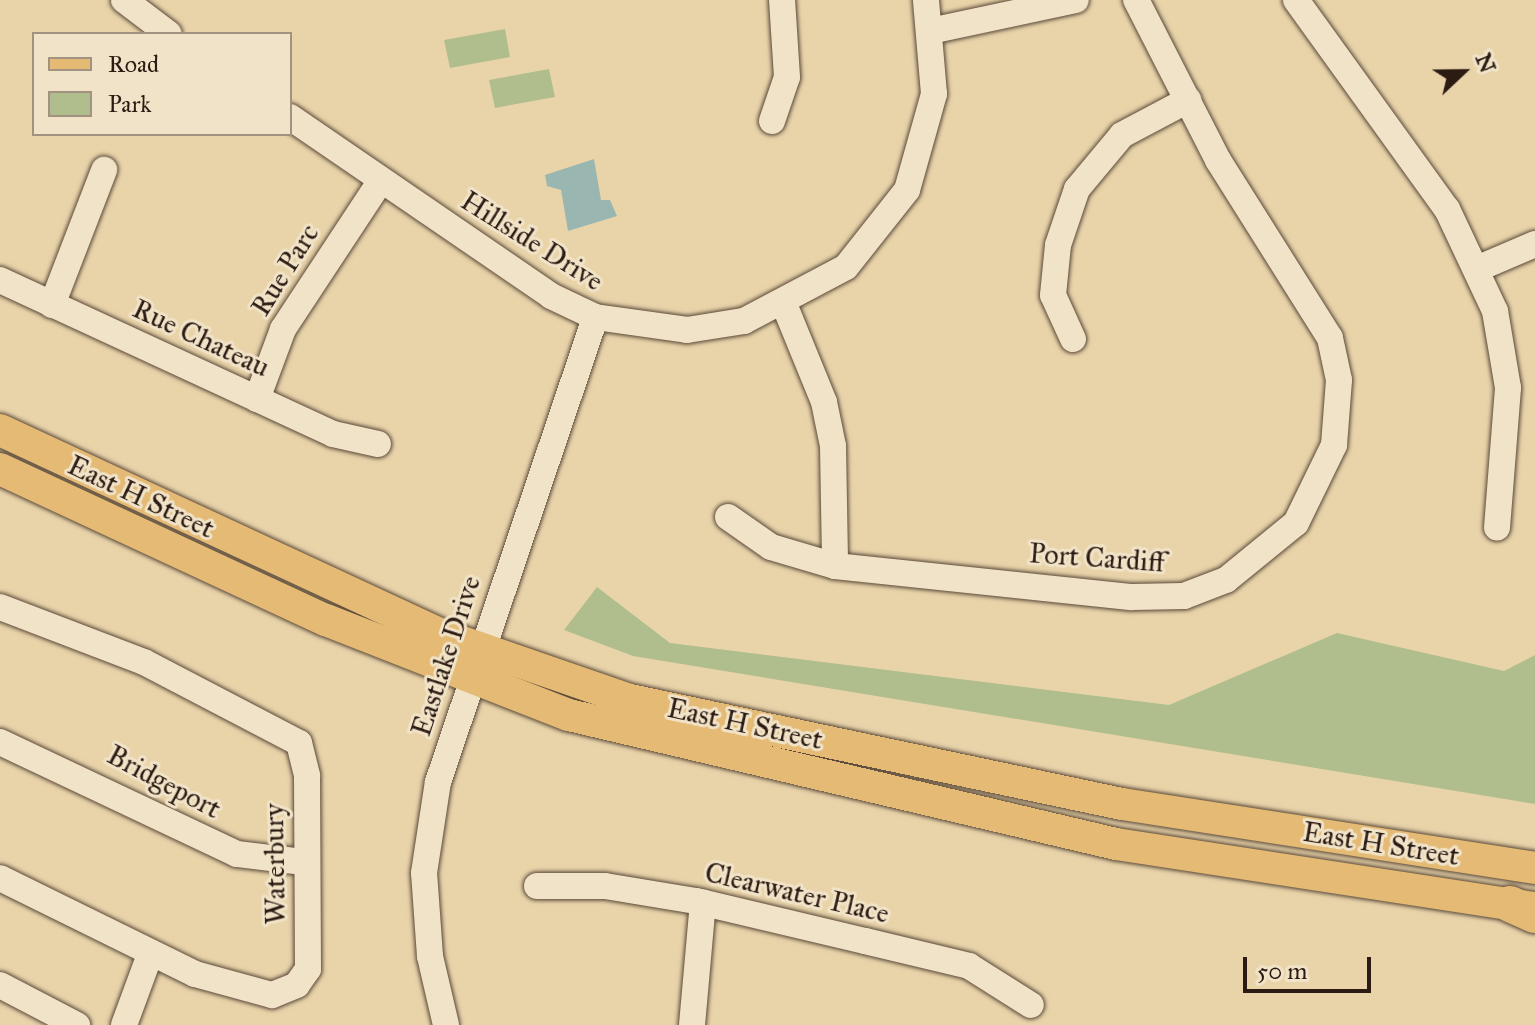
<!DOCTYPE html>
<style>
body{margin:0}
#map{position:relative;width:1535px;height:1025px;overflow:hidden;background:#e9d4aa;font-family:"IM FELL Great Primer",serif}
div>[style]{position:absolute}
.green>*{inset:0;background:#b0be8d}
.water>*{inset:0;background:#99b7b0}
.roads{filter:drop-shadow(0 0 2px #5a4939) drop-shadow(0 0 2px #5a4939)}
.minor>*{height:26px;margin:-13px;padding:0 13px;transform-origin:13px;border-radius:13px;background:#f1e3c8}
.major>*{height:32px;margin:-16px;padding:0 16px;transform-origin:16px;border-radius:16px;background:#e4ba75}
.highway>*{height:36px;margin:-18px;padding:0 18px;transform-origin:18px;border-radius:18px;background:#e4ba75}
span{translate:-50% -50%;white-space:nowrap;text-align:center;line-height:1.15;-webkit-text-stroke:6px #f1e3c8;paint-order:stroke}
.street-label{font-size:28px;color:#2b1b13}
.legend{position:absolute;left:32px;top:32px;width:260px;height:104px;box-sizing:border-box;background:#f1e3c8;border:2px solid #a29380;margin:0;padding:10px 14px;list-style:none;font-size:24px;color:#2b1b13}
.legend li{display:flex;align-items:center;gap:16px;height:40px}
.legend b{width:40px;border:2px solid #a29380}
.north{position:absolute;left:1423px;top:32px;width:80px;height:80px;-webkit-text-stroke:6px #f1e3c8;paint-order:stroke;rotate:68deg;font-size:22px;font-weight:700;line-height:32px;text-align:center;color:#2b1b13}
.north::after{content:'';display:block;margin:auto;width:28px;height:36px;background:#2b1b13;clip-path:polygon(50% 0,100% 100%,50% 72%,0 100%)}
.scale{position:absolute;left:1243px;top:957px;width:128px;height:36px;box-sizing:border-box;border:4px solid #2b1b13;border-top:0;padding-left:10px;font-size:24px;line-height:28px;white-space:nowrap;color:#2b1b13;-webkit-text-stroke:6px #f1e3c8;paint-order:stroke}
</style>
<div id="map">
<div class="green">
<i style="clip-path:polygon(505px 29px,510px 57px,450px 68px,444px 40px)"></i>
<i style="clip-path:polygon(549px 69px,555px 97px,495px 108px,489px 80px)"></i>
<i style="clip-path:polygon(597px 587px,670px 643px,1169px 705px,1337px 633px,1504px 671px,1535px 655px,1535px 804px,633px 656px,564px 630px)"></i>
</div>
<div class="water">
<i style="clip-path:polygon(594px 159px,601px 200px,610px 200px,617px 216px,568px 231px,561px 190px,547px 186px,545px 175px)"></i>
</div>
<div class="roads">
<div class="minor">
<i style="left:124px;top:0;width:56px;rotate:37.1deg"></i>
<i style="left:1296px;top:0;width:258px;rotate:54.2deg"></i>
<i style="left:1447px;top:209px;width:113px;rotate:64.8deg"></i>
<i style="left:1495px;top:311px;width:78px;rotate:80.4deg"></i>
<i style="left:1508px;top:388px;width:140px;rotate:94.5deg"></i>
<i style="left:930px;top:31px;width:149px;rotate:-12deg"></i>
<i style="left:290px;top:117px;width:316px;rotate:34.4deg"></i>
<i style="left:551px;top:296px;width:49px;rotate:25.5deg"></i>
<i style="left:595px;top:317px;width:93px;rotate:8deg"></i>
<i style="left:687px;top:330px;width:58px;rotate:-9deg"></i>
<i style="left:744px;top:321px;width:115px;rotate:-27.9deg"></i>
<i style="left:846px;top:267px;width:98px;rotate:-51.6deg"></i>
<i style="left:907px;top:190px;width:100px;rotate:-74.3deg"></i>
<i style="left:934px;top:94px;width:94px;rotate:-94.9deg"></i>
<i style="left:772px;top:121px;width:46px;rotate:-71.2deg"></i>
<i style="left:787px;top:77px;width:77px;rotate:-93.7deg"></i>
<i style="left:1479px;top:268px;width:61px;rotate:-23.2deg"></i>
<i style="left:0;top:280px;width:367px;rotate:24.8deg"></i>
<i style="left:333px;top:434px;width:46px;rotate:12.5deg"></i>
<i style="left:784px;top:304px;width:106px;rotate:67.8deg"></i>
<i style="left:824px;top:402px;width:45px;rotate:78.4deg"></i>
<i style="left:833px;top:446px;width:120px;rotate:89deg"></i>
<i style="left:52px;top:305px;width:145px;rotate:-68.9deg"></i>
<i style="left:1073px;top:339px;width:48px;rotate:-114.4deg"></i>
<i style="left:1053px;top:295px;width:50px;rotate:-84.3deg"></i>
<i style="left:1058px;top:245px;width:59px;rotate:-71.3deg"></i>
<i style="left:1077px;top:189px;width:70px;rotate:-50.2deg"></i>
<i style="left:1122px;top:135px;width:75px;rotate:-27.9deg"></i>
<i style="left:257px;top:399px;width:75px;rotate:-69.6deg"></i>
<i style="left:283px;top:329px;width:176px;rotate:-56.6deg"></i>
<i style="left:728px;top:517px;width:52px;rotate:34.9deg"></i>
<i style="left:771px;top:547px;width:67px;rotate:16.5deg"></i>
<i style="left:835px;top:566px;width:299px;rotate:6deg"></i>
<i style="left:1132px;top:597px;width:52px;rotate:-1.1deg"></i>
<i style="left:1184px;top:596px;width:45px;rotate:-20.9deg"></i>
<i style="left:1226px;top:580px;width:90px;rotate:-39.2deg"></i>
<i style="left:1296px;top:523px;width:87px;rotate:-64deg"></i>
<i style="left:1334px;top:445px;width:65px;rotate:-85.6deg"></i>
<i style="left:1339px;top:380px;width:43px;rotate:-102.1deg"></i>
<i style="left:1330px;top:338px;width:210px;rotate:-122.2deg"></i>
<i style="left:1218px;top:160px;width:180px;rotate:-117.1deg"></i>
<i style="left:0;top:607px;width:154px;rotate:20.9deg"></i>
<i style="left:144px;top:662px;width:175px;rotate:27.6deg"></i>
<i style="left:299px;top:743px;width:34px;rotate:76deg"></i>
<i style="left:307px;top:776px;width:193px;rotate:89.7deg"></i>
<i style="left:308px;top:969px;width:19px;rotate:125deg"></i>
<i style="left:297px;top:985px;width:27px;rotate:158deg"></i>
<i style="left:272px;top:995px;width:80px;rotate:-164.7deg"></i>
<i style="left:195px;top:974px;width:217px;rotate:-153.8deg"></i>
<i style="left:0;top:742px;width:262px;rotate:25.3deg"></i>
<i style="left:237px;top:854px;width:66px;rotate:6.9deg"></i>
<i style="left:537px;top:886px;width:68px"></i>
<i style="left:605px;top:886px;width:92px;rotate:9.4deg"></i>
<i style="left:696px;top:901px;width:174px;rotate:13.3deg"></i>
<i style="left:865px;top:941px;width:107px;rotate:13.5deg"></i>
<i style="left:969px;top:966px;width:73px;rotate:32.2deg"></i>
<i style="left:0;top:985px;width:87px;rotate:27.5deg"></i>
<i style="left:124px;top:1025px;width:72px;rotate:-69.8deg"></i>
<i style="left:446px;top:1025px;width:71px;rotate:-103.1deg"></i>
<i style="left:430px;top:956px;width:83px;rotate:-94.1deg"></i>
<i style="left:424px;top:873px;width:92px;rotate:-81.3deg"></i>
<i style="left:438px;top:782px;width:491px;rotate:-71.3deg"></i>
<i style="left:692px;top:1025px;width:123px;rotate:-84.9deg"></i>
</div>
<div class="major">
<i style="left:0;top:430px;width:487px;rotate:24.9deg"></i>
<i style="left:442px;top:635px;width:199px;rotate:19.1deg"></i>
<i style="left:630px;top:700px;width:503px;rotate:11.94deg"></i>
<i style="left:1122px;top:804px;width:418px;rotate:8.8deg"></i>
<i style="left:0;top:469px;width:359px;rotate:24.9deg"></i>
<i style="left:326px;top:620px;width:261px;rotate:21.4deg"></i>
<i style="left:569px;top:715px;width:562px;rotate:13.27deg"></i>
<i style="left:1116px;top:844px;width:423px;rotate:8.7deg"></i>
</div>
<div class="highway">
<i style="left:1510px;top:904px;width:27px;rotate:24deg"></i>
</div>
</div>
<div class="street-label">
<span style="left:532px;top:241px;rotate:32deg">Hillside Drive</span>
<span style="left:285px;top:270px;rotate:-58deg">Rue Parc</span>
<span style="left:201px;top:338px;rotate:25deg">Rue Chateau</span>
<span style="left:141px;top:497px;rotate:25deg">East H Street</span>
<span style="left:1097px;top:558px;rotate:4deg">Port Cardiff</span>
<span style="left:446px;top:656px;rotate:-72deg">Eastlake Drive</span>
<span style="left:745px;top:724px;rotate:12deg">East H Street</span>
<span style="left:164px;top:782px;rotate:28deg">Bridgeport</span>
<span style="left:1381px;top:844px;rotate:9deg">East H Street</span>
<span style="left:275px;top:864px;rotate:-91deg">Waterbury</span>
<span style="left:797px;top:893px;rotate:13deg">Clearwater Place</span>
</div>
<ul class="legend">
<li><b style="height:10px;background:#e4ba75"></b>Road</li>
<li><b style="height:22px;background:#b0be8d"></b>Park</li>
</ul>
<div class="north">N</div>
<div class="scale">50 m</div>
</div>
